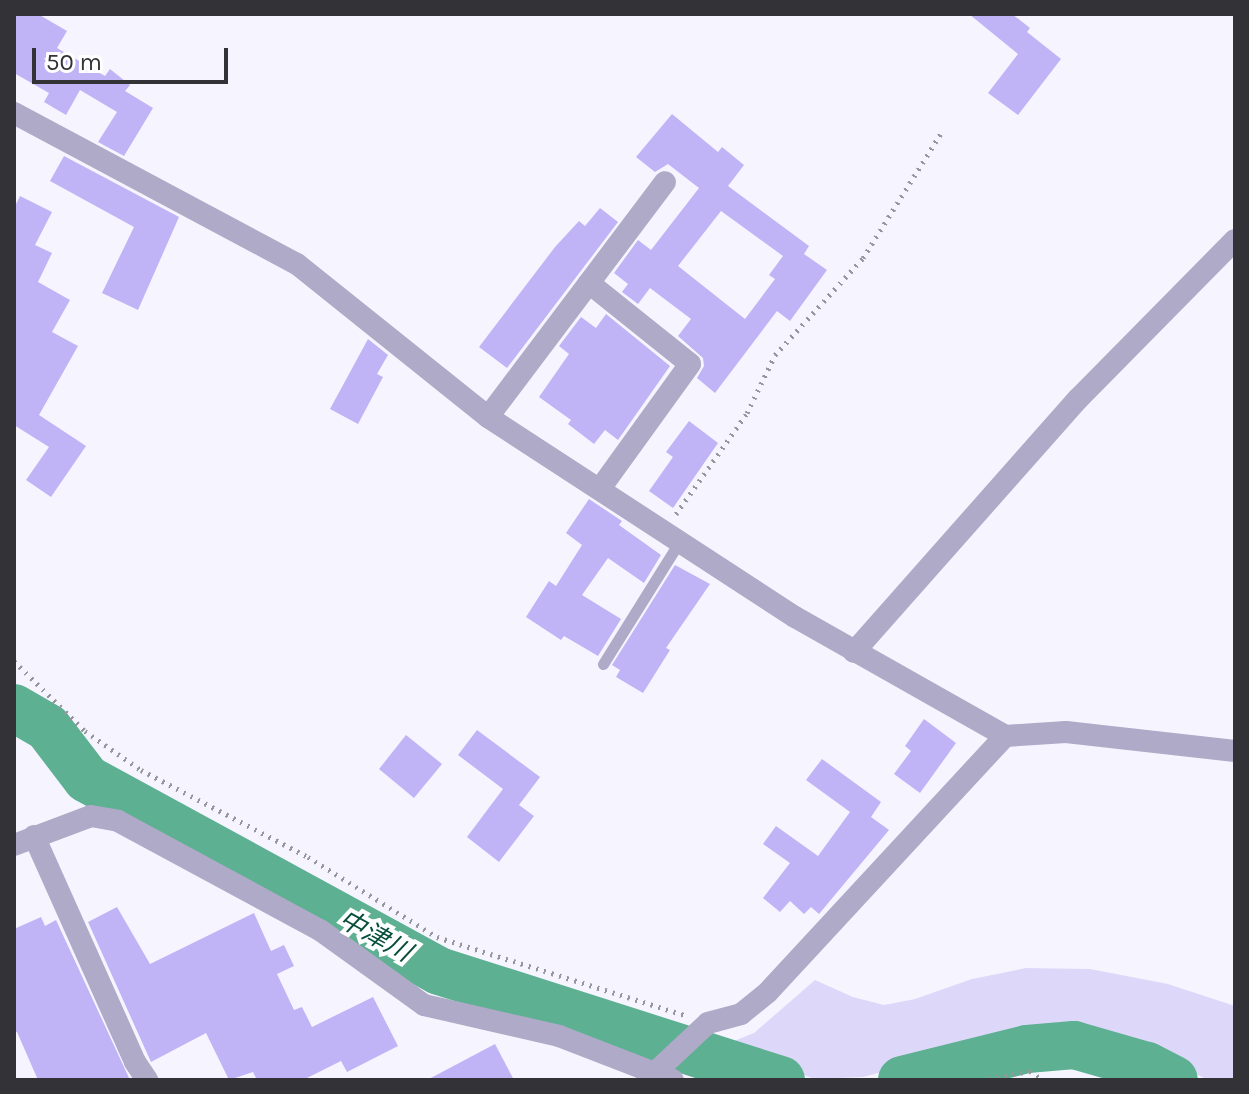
<!DOCTYPE html>
<meta charset="utf-8">
<style>
body{margin:0}
#map{position:relative;width:1249px;height:1094px;overflow:hidden;background:#f6f5ff;font-family:Karla,"Noto Sans JP",sans-serif}
div>[style]{position:absolute}
.green>*{inset:0;background:#ddd8f9}
.river>*{height:48px;margin:-24px;padding:0 24px;transform-origin:24px;border-radius:24px;background:#5db091}
.building>*{inset:0;background:#c0b4f7}
.path>*{height:5px;margin-top:-2.5px;transform-origin:0;background:repeating-linear-gradient(90deg,#96969d 0 2px,transparent 0 8px)}
.lane>*{height:11px;margin:-5.5px;padding:0 5.5px;transform-origin:5.5px;border-radius:5.5px;background:#aeaac7}
.street>*{height:22px;margin:-11px;padding:0 11px;transform-origin:11px;border-radius:11px;background:#aeaac7}
span{translate:-50% -50%;white-space:nowrap;text-align:center;line-height:1.15;-webkit-text-stroke:8px #fff;paint-order:stroke}
.water-label{font-size:26px;color:#074f3a;font-style:italic}
.frame{position:absolute;inset:0;border:16px solid #333337;pointer-events:none}
.scale{position:absolute;left:32px;top:48px;width:196px;height:36px;box-sizing:border-box;border:4px solid #333337;border-top:0;padding-left:10px;font-size:24px;line-height:28px;white-space:nowrap;color:#333337;-webkit-text-stroke:6px #fff;paint-order:stroke}
</style>
<div id="map">
<div class="green">
<i style="clip-path:polygon(1026px 968px,1090px 969px,1168px 984px,1235px 1006px,1235px 1080px,1208px 1080px,1142px 1047px,1042px 1030px,863px 1077px,815px 1079px,719px 1047px,754px 1033px,815px 980px,853px 997px,884px 1005px,915px 999px,972px 979px)"></i>
</div>
<div class="river">
<i style="left:14px;top:708px;width:39px;rotate:30deg"></i>
<i style="left:48px;top:728px;width:64px;rotate:52.6deg"></i>
<i style="left:87px;top:779px;width:401px;rotate:28.6deg"></i>
<i style="left:439px;top:971px;width:359px;rotate:17.7deg"></i>
<i style="left:902px;top:1080px;width:129px;rotate:-13.9deg"></i>
<i style="left:1027px;top:1049px;width:47px;rotate:-4.9deg"></i>
<i style="left:1074px;top:1045px;width:76px;rotate:16deg"></i>
<i style="left:1147px;top:1066px;width:30px;rotate:27deg"></i>
</div>
<div class="building">
<i style="clip-path:polygon(14px 14px,38px 14px,67px 31px,57px 48px,105px 76px,110px 69px,130px 85px,125px 91px,153px 108px,124px 156px,98px 142px,117px 112px,80px 90px,66px 115px,44px 102px,49px 93px,14px 73px)"></i>
<i style="clip-path:polygon(969px 14px,1012px 14px,1030px 28px,1027px 32px,1061px 59px,1018px 115px,988px 93px,1018px 54px)"></i>
<i style="clip-path:polygon(evenodd,672px 114px,718px 152px,722px 147px,744px 165px,728px 186px,809px 246px,804px 254px,827px 270px,790px 321px,777px 311px,715px 393px,697px 378px,704px 366px,703px 358px,678px 336px,691px 319px,650px 288px,638px 304px,622px 292px,628px 284px,614px 273px,638px 240px,651px 250px,699px 188px,668px 164px,655px 172px,636px 157px,672px 114px,721px 211px,783px 256px,769px 275px,775px 279px,745px 319px,678px 266px,721px 211px)"></i>
<i style="clip-path:polygon(64px 156px,179px 217px,138px 310px,102px 293px,134px 227px,50px 181px)"></i>
<i style="clip-path:polygon(20px 196px,52px 212px,35px 245px,52px 253px,38px 282px,70px 300px,52px 332px,78px 346px,39px 415px,86px 446px,51px 497px,26px 480px,49px 447px,14px 425px,14px 208px)"></i>
<i style="clip-path:polygon(600px 208px,618px 222px,507px 368px,479px 347px,555px 247px,579px 221px,585px 226px)"></i>
<i style="clip-path:polygon(606px 314px,670px 366px,618px 440px,605px 430px,594px 444px,568px 424px,571px 420px,539px 397px,569px 354px,559px 346px,581px 317px,596px 328px)"></i>
<i style="clip-path:polygon(368px 339px,388px 355px,377px 374px,383px 377px,358px 424px,330px 409px)"></i>
<i style="clip-path:polygon(689px 421px,718px 443px,673px 508px,649px 491px,673px 457px,666px 452px)"></i>
<i style="clip-path:polygon(589px 499px,622px 521px,619px 525px,661px 555px,644px 583px,608px 558px,582px 595px,621px 619px,598px 656px,564px 636px,561px 640px,526px 617px,549px 581px,556px 586px,582px 545px,566px 533px)"></i>
<i style="clip-path:polygon(675px 565px,710px 584px,666px 648px,670px 650px,643px 693px,616px 677px,620px 670px,612px 665px)"></i>
<i style="clip-path:polygon(924px 719px,956px 743px,920px 793px,894px 774px,911px 751px,905px 746px)"></i>
<i style="clip-path:polygon(477px 730px,540px 777px,519px 805px,534px 816px,499px 862px,467px 837px,503px 789px,458px 755px)"></i>
<i style="clip-path:polygon(406px 735px,442px 764px,414px 798px,379px 769px)"></i>
<i style="clip-path:polygon(822px 759px,881px 802px,871px 817px,889px 830px,819px 914px,811px 907px,804px 914px,790px 901px,780px 912px,763px 898px,790px 863px,763px 844px,776px 826px,818px 856px,850px 812px,806px 780px)"></i>
<i style="clip-path:polygon(117px 907px,150px 964px,254px 913px,271px 951px,284px 945px,294px 966px,277px 974px,294px 1010px,302px 1007px,312px 1027px,373px 997px,398px 1046px,347px 1072px,341px 1061px,303px 1080px,257px 1080px,253px 1072px,229px 1080px,206px 1033px,151px 1062px,88px 922px)"></i>
<i style="clip-path:polygon(41px 917px,45px 926px,56px 920px,130px 1080px,38px 1080px,17px 1032px,14px 1032px,14px 929px)"></i>
<i style="clip-path:polygon(495px 1044px,514px 1080px,427px 1080px)"></i>
</div>
<div class="path">
<i style="left:676px;top:514px;width:123px;rotate:-54.9deg"></i>
<i style="left:747px;top:413px;width:64px;rotate:-64.2deg"></i>
<i style="left:775px;top:355px;width:131px;rotate:-47.8deg"></i>
<i style="left:863px;top:258px;width:151px;rotate:-58deg"></i>
<i style="left:14px;top:661px;width:100px;rotate:44.6deg"></i>
<i style="left:85px;top:731px;width:68px;rotate:34.9deg"></i>
<i style="left:141px;top:770px;width:188px;rotate:27.5deg"></i>
<i style="left:308px;top:857px;width:152px;rotate:31.8deg"></i>
<i style="left:437px;top:937px;width:259px;rotate:17.5deg"></i>
<i style="left:981px;top:1080px;width:50px;rotate:-10.4deg"></i>
<i style="left:1030px;top:1071px;width:16px;rotate:35deg"></i>
</div>
<div class="lane">
<i style="left:603px;top:664px;width:145px;rotate:-58deg"></i>
</div>
<div class="street">
<i style="left:14px;top:113px;width:321px;rotate:28.1deg"></i>
<i style="left:297px;top:264px;width:245px;rotate:38.7deg"></i>
<i style="left:488px;top:417px;width:366px;rotate:33.1deg"></i>
<i style="left:795px;top:617px;width:241px;rotate:29.5deg"></i>
<i style="left:1005px;top:736px;width:61px;rotate:-3.8deg"></i>
<i style="left:1066px;top:732px;width:170px;rotate:6.4deg"></i>
<i style="left:589px;top:283px;width:129px;rotate:38.7deg"></i>
<i style="left:690px;top:364px;width:154px;rotate:125.8deg"></i>
<i style="left:488px;top:417px;width:294px;rotate:-53deg"></i>
<i style="left:854px;top:652px;width:338px;rotate:-48.5deg"></i>
<i style="left:1078px;top:399px;width:223px;rotate:-45.4deg"></i>
<i style="left:34px;top:836px;width:248px;rotate:65.9deg"></i>
<i style="left:135px;top:1062px;width:22px;rotate:56deg"></i>
<i style="left:14px;top:845px;width:82px;rotate:-20.6deg"></i>
<i style="left:91px;top:816px;width:27px;rotate:10deg"></i>
<i style="left:118px;top:821px;width:230px;rotate:28.4deg"></i>
<i style="left:320px;top:930px;width:128px;rotate:35.8deg"></i>
<i style="left:424px;top:1005px;width:139px;rotate:12.9deg"></i>
<i style="left:559px;top:1036px;width:122px;rotate:21.1deg"></i>
<i style="left:647px;top:1080px;width:83px;rotate:-43.1deg"></i>
<i style="left:708px;top:1023px;width:34px;rotate:-15deg"></i>
<i style="left:741px;top:1014px;width:35px;rotate:-39deg"></i>
<i style="left:768px;top:992px;width:349px;rotate:-47.2deg"></i>
</div>
<div class="water-label">
<span style="left:375px;top:936px;rotate:29deg">中津川</span>
</div>
<div class="frame"></div>
<div class="scale">50 m</div>
</div>
